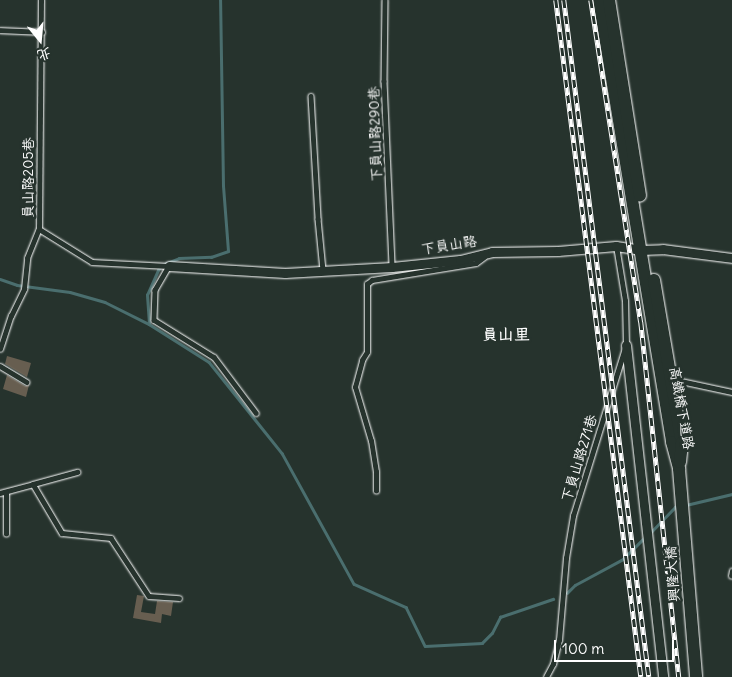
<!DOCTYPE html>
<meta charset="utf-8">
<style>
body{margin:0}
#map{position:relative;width:732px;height:677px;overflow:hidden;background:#26332d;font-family:Delius,"LXGW WenKai TC",sans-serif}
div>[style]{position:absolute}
.stream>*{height:2.5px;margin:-1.25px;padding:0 1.25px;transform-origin:1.25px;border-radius:1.25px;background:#4a6e6e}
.building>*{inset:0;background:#675e50}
.roads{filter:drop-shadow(0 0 1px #fff) drop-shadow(0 0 1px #fff)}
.lane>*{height:4.5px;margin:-2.25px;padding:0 2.25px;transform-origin:2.25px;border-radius:2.25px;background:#26332d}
.street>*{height:9px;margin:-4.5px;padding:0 4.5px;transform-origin:4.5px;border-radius:4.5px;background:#26332d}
.secondary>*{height:12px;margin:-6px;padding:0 6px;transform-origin:6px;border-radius:6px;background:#26332d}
.rail>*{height:4.5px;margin-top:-2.25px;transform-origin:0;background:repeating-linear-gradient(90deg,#26332d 0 8px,#fff 0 16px);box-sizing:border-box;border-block:1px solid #fff}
span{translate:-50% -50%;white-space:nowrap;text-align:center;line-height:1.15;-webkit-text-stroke:5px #26332d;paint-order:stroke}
.street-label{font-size:14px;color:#fff}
.quarter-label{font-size:16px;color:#fff;font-weight:700}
.north{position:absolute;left:15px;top:15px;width:50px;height:50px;-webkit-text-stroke:4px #26332d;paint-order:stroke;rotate:163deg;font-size:14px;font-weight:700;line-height:20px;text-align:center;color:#fff}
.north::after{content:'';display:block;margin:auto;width:18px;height:22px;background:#fff;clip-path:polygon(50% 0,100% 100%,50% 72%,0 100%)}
.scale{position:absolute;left:554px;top:640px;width:120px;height:22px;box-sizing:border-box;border:2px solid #fff;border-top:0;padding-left:6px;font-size:15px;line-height:18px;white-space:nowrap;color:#fff;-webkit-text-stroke:4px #26332d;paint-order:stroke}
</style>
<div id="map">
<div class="stream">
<i style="left:0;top:279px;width:18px;rotate:19deg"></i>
<i style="left:17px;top:285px;width:53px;rotate:7.5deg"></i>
<i style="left:70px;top:292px;width:36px;rotate:16deg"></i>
<i style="left:105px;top:302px;width:49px;rotate:26.6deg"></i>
<i style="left:149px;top:324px;width:71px;rotate:32.3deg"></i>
<i style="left:209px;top:362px;width:117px;rotate:51.3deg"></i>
<i style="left:282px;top:453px;width:149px;rotate:61.2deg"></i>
<i style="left:354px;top:584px;width:57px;rotate:23.9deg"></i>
<i style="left:406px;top:607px;width:43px;rotate:64deg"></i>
<i style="left:425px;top:646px;width:57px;rotate:-3deg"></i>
<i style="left:482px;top:643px;width:14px;rotate:-45deg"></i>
<i style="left:492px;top:633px;width:18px;rotate:-63deg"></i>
<i style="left:500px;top:617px;width:56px;rotate:-18.8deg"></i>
<i style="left:149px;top:324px;width:29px;rotate:-94deg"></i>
<i style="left:147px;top:295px;width:27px;rotate:-66deg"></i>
<i style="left:158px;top:270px;width:6px;rotate:-51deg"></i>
<i style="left:162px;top:265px;width:18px;rotate:-22deg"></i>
<i style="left:179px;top:258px;width:32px;rotate:-2deg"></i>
<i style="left:211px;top:257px;width:18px;rotate:-19deg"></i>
<i style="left:228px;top:251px;width:65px;rotate:-94.4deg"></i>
<i style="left:223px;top:186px;width:186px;rotate:-90.9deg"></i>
<i style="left:686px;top:505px;width:47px;rotate:-13.4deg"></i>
<i style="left:650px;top:533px;width:36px;rotate:-46deg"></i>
<i style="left:675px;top:507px;width:4px;rotate:-14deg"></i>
<i style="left:567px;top:593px;width:11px;rotate:-45deg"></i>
<i style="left:575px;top:585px;width:55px;rotate:-28.4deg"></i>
<i style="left:623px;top:559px;width:30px;rotate:-45deg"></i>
</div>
<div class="building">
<i style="clip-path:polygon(7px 356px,31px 363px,27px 377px,5px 364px)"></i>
<i style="clip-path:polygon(7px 375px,25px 386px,29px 385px,26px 397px,3px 389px)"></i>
<i style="clip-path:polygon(137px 595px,144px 596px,141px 612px,155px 614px,157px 601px,173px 602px,171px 616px,162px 614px,161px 623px,133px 618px)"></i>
</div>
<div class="roads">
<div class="lane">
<i style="left:385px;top:0;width:81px;rotate:90.7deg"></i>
<i style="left:384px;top:81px;width:186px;rotate:87.5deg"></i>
<i style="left:0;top:30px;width:42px;rotate:2.7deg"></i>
<i style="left:311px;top:96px;width:123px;rotate:86.7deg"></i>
<i style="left:318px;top:219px;width:51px;rotate:84.4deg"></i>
<i style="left:39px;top:229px;width:62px;rotate:31.9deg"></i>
<i style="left:92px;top:262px;width:76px;rotate:3deg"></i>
<i style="left:169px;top:266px;width:28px;rotate:120deg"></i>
<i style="left:155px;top:290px;width:30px;rotate:92deg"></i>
<i style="left:154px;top:320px;width:70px;rotate:31.7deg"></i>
<i style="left:214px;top:357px;width:70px;rotate:53.1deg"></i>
<i style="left:0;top:349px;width:35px;rotate:-72deg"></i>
<i style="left:11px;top:316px;width:30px;rotate:-64deg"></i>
<i style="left:24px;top:289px;width:31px;rotate:-84deg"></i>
<i style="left:27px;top:258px;width:31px;rotate:-68deg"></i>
<i style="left:39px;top:229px;width:229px;rotate:-89.5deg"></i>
<i style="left:0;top:366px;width:31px;rotate:31deg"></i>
<i style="left:676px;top:380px;width:57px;rotate:12.1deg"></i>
<i style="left:33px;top:484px;width:46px;rotate:-15.3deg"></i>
<i style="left:376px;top:491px;width:19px;rotate:-90deg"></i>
<i style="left:376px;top:472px;width:31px;rotate:-99deg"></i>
<i style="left:371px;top:441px;width:56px;rotate:-106.5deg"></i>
<i style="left:355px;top:387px;width:28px;rotate:-75deg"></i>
<i style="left:362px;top:360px;width:9px;rotate:-58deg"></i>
<i style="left:367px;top:352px;width:68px;rotate:-90deg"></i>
<i style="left:367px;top:284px;width:6px;rotate:-39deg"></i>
<i style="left:372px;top:280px;width:105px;rotate:-9.3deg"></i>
<i style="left:476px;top:263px;width:10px;rotate:-37deg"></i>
<i style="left:0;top:493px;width:34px;rotate:-15deg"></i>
<i style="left:33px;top:484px;width:57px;rotate:59.4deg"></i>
<i style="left:62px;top:533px;width:49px;rotate:5.8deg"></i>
<i style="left:111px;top:538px;width:69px;rotate:56.8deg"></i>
<i style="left:149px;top:596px;width:30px;rotate:4deg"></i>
<i style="left:6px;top:534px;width:41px;rotate:-90deg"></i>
<i style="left:731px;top:576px;width:5px;rotate:-79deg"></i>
<i style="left:546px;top:677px;width:15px;rotate:-62deg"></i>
<i style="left:553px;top:664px;width:25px;rotate:-76deg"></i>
<i style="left:559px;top:640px;width:82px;rotate:-85.1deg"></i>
<i style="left:566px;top:558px;width:43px;rotate:-80.5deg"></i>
<i style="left:573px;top:516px;width:179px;rotate:-72.8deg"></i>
<i style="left:626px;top:345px;width:44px;rotate:-91.3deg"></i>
<i style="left:625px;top:301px;width:56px;rotate:-99.3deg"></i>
</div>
<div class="street">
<i style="left:169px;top:266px;width:116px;rotate:3.5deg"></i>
<i style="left:285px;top:273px;width:107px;rotate:-3.2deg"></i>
<i style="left:392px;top:267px;width:68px;rotate:-5.9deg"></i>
<i style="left:460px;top:260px;width:33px;rotate:-14deg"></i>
<i style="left:492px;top:252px;width:66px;rotate:-0.9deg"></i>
<i style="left:558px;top:251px;width:58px;rotate:-4.9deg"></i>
<i style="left:616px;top:246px;width:24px;rotate:9deg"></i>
<i style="left:640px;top:250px;width:23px;rotate:-2deg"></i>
<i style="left:663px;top:249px;width:70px;rotate:7.4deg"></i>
<i style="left:626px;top:345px;width:334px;rotate:83.6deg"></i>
</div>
<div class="secondary">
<i style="left:599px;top:0;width:448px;rotate:80.6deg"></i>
<i style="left:672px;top:442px;width:28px;rotate:75deg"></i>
<i style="left:679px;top:469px;width:209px;rotate:85.3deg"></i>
<i style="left:609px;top:0;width:198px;rotate:81deg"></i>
<i style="left:654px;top:280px;width:165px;rotate:80.3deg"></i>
<i style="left:682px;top:443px;width:19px;rotate:96deg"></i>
</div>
</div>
<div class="rail">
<i style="left:556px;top:0;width:682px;rotate:82.84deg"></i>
<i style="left:564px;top:0;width:682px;rotate:82.84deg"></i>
<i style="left:591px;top:0;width:326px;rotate:81.2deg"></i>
<i style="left:641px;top:322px;width:357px;rotate:83.9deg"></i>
</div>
<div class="street-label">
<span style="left:375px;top:134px;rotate:-92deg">下員山路290巷</span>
<span style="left:28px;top:178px;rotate:-90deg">員山路205巷</span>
<span style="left:449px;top:245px;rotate:-9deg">下員山路</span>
<span style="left:682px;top:408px;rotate:80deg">高鐵橋下道路</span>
<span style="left:579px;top:458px;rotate:-73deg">下員山路271巷</span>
<span style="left:672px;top:574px;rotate:-94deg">興隆大橋</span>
</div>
<div class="quarter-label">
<span style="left:506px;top:334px">員山里</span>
</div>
<div class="north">北</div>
<div class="scale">100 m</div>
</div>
